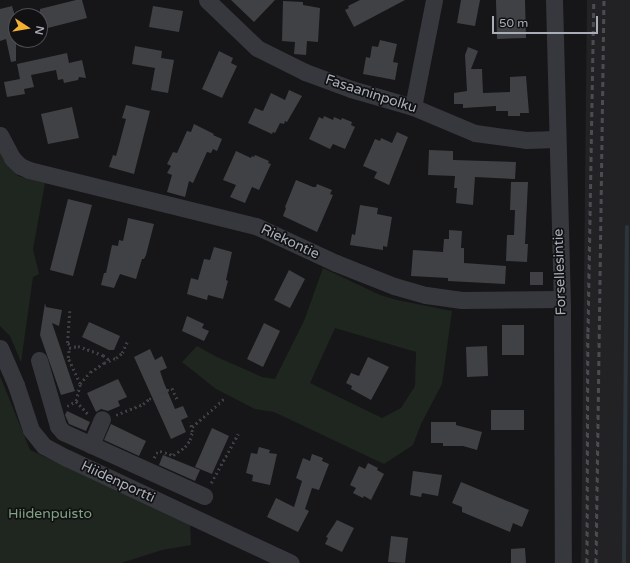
<!DOCTYPE html>
<style>
body{margin:0}
#map{position:relative;width:630px;height:563px;overflow:hidden;background:#161618;font-family:"Varela Round",sans-serif}
div>[style]{position:absolute}
.built>*{inset:0;background:#222225}
.green>*{inset:0;background:#1e261f}
.stream>*{height:4px;margin:-2px;padding:0 2px;transform-origin:2px;border-radius:2px;background:#2c353c}
.building>*{inset:0;background:#404145}
.path>*{height:2.5px;margin-top:-1.25px;transform-origin:0;background:repeating-linear-gradient(90deg,#3d3f44 0 2px,transparent 0 5px)}
.minor>*{height:17px;margin:-8.5px;padding:0 8.5px;transform-origin:8.5px;border-radius:8.5px;background:#37383d}
.rail>*{height:3px;margin-top:-1.5px;transform-origin:0;background:repeating-linear-gradient(90deg,#4a4c52 0 5px,transparent 0 9px)}
span{translate:-50% -50%;white-space:nowrap;text-align:center;line-height:1.15;-webkit-text-stroke:3.5px #111113;paint-order:stroke}
.street-label{font-size:14px;color:#a8adb8}
.park-label{font-size:14px;color:#7fa381}
.north{position:absolute;left:8px;top:8px;width:40px;height:40px;box-sizing:border-box;background:#111113;border:1px solid #4d4f55;border-radius:50%;rotate:102deg;font-size:11px;font-weight:700;line-height:16px;text-align:center;color:#a8adb8}
.north::after{content:'';display:block;margin:auto;width:14px;height:18px;background:#f2b134;clip-path:polygon(50% 0,100% 100%,50% 72%,0 100%)}
.scale{position:absolute;left:492px;top:16px;width:106px;height:18px;box-sizing:border-box;border:2px solid #a8adb8;border-top:0;padding-left:5px;font-size:12px;line-height:14px;white-space:nowrap;color:#a8adb8;-webkit-text-stroke:3px #111113;paint-order:stroke}
</style>
<div id="map">
<div class="built">
<i style="clip-path:polygon(587px 0,630px 0,630px 563px,581px 563px)"></i>
</div>
<div class="green">
<i style="clip-path:polygon(0 138px,18px 176px,45px 183px,33px 249px,39px 274px,33px 277px,21px 362px,10px 336px,0 326px)"></i>
<i style="clip-path:polygon(evenodd,323px 268px,380px 295px,397px 300px,452px 311px,442px 384px,421px 424px,413px 445px,384px 464px,274px 412px,255px 409px,216px 389px,182px 362px,197px 346px,217px 357px,262px 377px,275px 379px,304px 321px,323px 268px,335px 328px,416px 352px,415px 386px,401px 408px,382px 418px,310px 383px,335px 328px)"></i>
<i style="clip-path:polygon(0 376px,30px 450px,190px 524px,191px 545px,162px 550px,121px 563px,0 563px)"></i>
</div>
<div class="stream">
<i style="left:624px;top:563px;width:336px;rotate:-89.5deg"></i>
</div>
<div class="building">
<i style="clip-path:polygon(76px 0,82px 0,87px 18px,40px 30px,40px 9px)"></i>
<i style="clip-path:polygon(231px 0,275px 0,254px 22px)"></i>
<i style="clip-path:polygon(360px 0,405px 0,354px 27px,345px 10px,349px 8px,348px 6px)"></i>
<i style="clip-path:polygon(461px 0,480px 0,475px 26px,457px 23px)"></i>
<i style="clip-path:polygon(496px 0,525px 0,526px 38px,497px 39px)"></i>
<i style="clip-path:polygon(283px 1px,303px 2px,303px 5px,320px 8px,318px 42px,307px 41px,306px 55px,294px 54px,295px 42px,282px 41px)"></i>
<i style="clip-path:polygon(12px 6px,16px 19px,16px 61px,11px 62px,6px 39px,0 41px,0 9px)"></i>
<i style="clip-path:polygon(153px 6px,183px 11px,179px 32px,149px 27px)"></i>
<i style="clip-path:polygon(380px 40px,397px 44px,393px 62px,398px 63px,395px 80px,363px 74px,366px 57px,370px 58px,372px 46px,378px 47px)"></i>
<i style="clip-path:polygon(135px 46px,162px 51px,161px 58px,174px 60px,168px 93px,151px 90px,155px 68px,132px 64px)"></i>
<i style="clip-path:polygon(468px 47px,478px 51px,471px 69px,482px 69px,483px 93px,510px 92px,510px 77px,526px 76px,529px 113px,520px 113px,520px 116px,508px 116px,508px 111px,496px 111px,496px 106px,463px 108px,463px 104px,454px 104px,454px 93px,467px 91px,465px 55px)"></i>
<i style="clip-path:polygon(219px 51px,233px 58px,231px 63px,237px 66px,222px 98px,202px 89px)"></i>
<i style="clip-path:polygon(67px 53px,69px 63px,82px 60px,86px 78px,79px 77px,78px 80px,64px 83px,63px 79px,58px 80px,56px 70px,31px 75px,34px 87px,24px 89px,25px 94px,7px 97px,4px 82px,20px 79px,17px 64px)"></i>
<i style="clip-path:polygon(289px 90px,302px 96px,287px 122px,285px 121px,284px 124px,280px 123px,275px 133px,273px 132px,272px 134px,248px 123px,255px 108px,263px 111px,271px 93px,285px 100px)"></i>
<i style="clip-path:polygon(126px 105px,150px 111px,134px 174px,109px 167px,113px 155px,116px 156px,126px 119px,122px 118px)"></i>
<i style="clip-path:polygon(72px 107px,79px 138px,48px 144px,41px 114px)"></i>
<i style="clip-path:polygon(324px 116px,333px 120px,334px 117px,341px 120px,342px 118px,352px 122px,351px 125px,355px 127px,345px 149px,333px 144px,330px 149px,309px 139px,319px 117px,323px 119px)"></i>
<i style="clip-path:polygon(194px 124px,214px 134px,213px 135px,222px 139px,217px 151px,213px 149px,211px 153px,207px 152px,193px 183px,189px 181px,185px 197px,167px 192px,172px 175px,167px 173px,171px 166px,167px 164px,173px 152px,177px 153px,187px 131px,191px 132px)"></i>
<i style="clip-path:polygon(397px 132px,408px 137px,389px 185px,374px 178px,377px 172px,363px 166px,375px 139px,380px 141px,381px 138px,392px 143px)"></i>
<i style="clip-path:polygon(429px 150px,453px 151px,453px 160px,516px 162px,515px 179px,475px 177px,473px 205px,456px 203px,457px 188px,454px 188px,455px 176px,428px 175px)"></i>
<i style="clip-path:polygon(236px 151px,251px 158px,252px 156px,254px 157px,255px 155px,269px 161px,268px 163px,271px 164px,259px 190px,252px 187px,245px 203px,230px 197px,236px 185px,223px 180px)"></i>
<i style="clip-path:polygon(296px 180px,313px 187px,316px 187px,317px 184px,332px 190px,330px 194px,333px 195px,317px 232px,283px 216px,286px 208px,285px 207px)"></i>
<i style="clip-path:polygon(511px 182px,528px 182px,525px 244px,528px 244px,527px 262px,506px 261px,507px 235px,514px 235px,515px 210px,510px 210px)"></i>
<i style="clip-path:polygon(68px 199px,92px 205px,73px 276px,50px 270px)"></i>
<i style="clip-path:polygon(360px 205px,378px 208px,377px 214px,392px 217px,387px 247px,383px 246px,383px 250px,350px 245px,352px 234px,355px 235px)"></i>
<i style="clip-path:polygon(128px 218px,154px 224px,146px 255px,144px 259px,142px 259px,136px 279px,120px 274px,114px 288px,101px 285px,104px 273px,106px 273px,112px 245px,118px 246px,119px 240px,123px 241px)"></i>
<i style="clip-path:polygon(449px 230px,462px 231px,461px 248px,464px 248px,464px 263px,506px 266px,505px 284px,448px 281px,448px 278px,411px 276px,413px 250px,443px 252px,444px 239px,449px 239px)"></i>
<i style="clip-path:polygon(214px 247px,232px 252px,226px 280px,228px 281px,223px 299px,208px 295px,207px 300px,187px 294px,191px 278px,198px 280px,204px 259px,210px 260px)"></i>
<i style="clip-path:polygon(289px 270px,305px 279px,290px 308px,274px 300px)"></i>
<i style="clip-path:polygon(530px 272px,543px 272px,543px 285px,530px 285px)"></i>
<i style="clip-path:polygon(45px 303px,46px 307px,62px 310px,59px 326px,52px 323px,75px 391px,61px 395px,40px 335px)"></i>
<i style="clip-path:polygon(187px 316px,204px 324px,202px 328px,209px 331px,204px 341px,182px 331px)"></i>
<i style="clip-path:polygon(89px 322px,120px 336px,114px 350px,109px 350px,82px 337px)"></i>
<i style="clip-path:polygon(264px 323px,280px 331px,263px 367px,247px 359px)"></i>
<i style="clip-path:polygon(502px 325px,524px 325px,524px 355px,502px 355px)"></i>
<i style="clip-path:polygon(487px 346px,488px 376px,467px 377px,466px 347px)"></i>
<i style="clip-path:polygon(150px 349px,155px 360px,162px 356px,167px 368px,160px 371px,164px 383px,175px 409px,183px 406px,188px 417px,181px 420px,186px 432px,171px 439px,134px 357px)"></i>
<i style="clip-path:polygon(368px 357px,389px 367px,371px 400px,351px 389px,352px 386px,346px 383px,351px 373px,359px 376px)"></i>
<i style="clip-path:polygon(118px 379px,127px 397px,118px 401px,120px 406px,108px 411px,101px 409px,96px 412px,87px 393px)"></i>
<i style="clip-path:polygon(491px 410px,524px 410px,524px 430px,491px 430px)"></i>
<i style="clip-path:polygon(67px 411px,90px 422px,86px 431px,69px 424px,65px 415px)"></i>
<i style="clip-path:polygon(431px 422px,456px 422px,456px 425px,482px 432px,477px 450px,463px 446px,443px 446px,443px 443px,431px 443px)"></i>
<i style="clip-path:polygon(111px 424px,146px 441px,139px 456px,104px 440px)"></i>
<i style="clip-path:polygon(212px 428px,229px 436px,212px 474px,195px 467px)"></i>
<i style="clip-path:polygon(259px 447px,270px 450px,269px 453px,277px 454px,270px 485px,252px 481px,253px 475px,246px 473px,251px 453px,257px 454px)"></i>
<i style="clip-path:polygon(312px 454px,323px 458px,322px 461px,329px 464px,319px 490px,312px 488px,305px 509px,309px 511px,298px 532px,267px 517px,276px 498px,294px 507px,302px 481px,296px 478px,303px 458px,310px 461px)"></i>
<i style="clip-path:polygon(163px 455px,200px 470px,195px 481px,159px 465px)"></i>
<i style="clip-path:polygon(368px 463px,378px 468px,377px 470px,384px 474px,371px 500px,364px 496px,363px 498px,353px 493px,356px 488px,350px 485px,359px 466px,365px 469px)"></i>
<i style="clip-path:polygon(413px 471px,442px 475px,438px 496px,422px 493px,421px 497px,410px 495px)"></i>
<i style="clip-path:polygon(461px 482px,529px 510px,522px 527px,513px 523px,510px 532px,462px 512px,462px 507px,452px 503px)"></i>
<i style="clip-path:polygon(337px 520px,354px 528px,342px 552px,325px 544px,328px 538px,326px 537px)"></i>
<i style="clip-path:polygon(391px 536px,408px 538px,405px 563px,388px 562px)"></i>
<i style="clip-path:polygon(525px 548px,526px 563px,511px 563px,511px 549px)"></i>
</div>
<div class="path">
<i style="left:70px;top:311px;width:32px;rotate:94deg"></i>
<i style="left:68px;top:343px;width:5px;rotate:37deg"></i>
<i style="left:80px;top:384px;width:29px;rotate:-115deg"></i>
<i style="left:68px;top:358px;width:10px;rotate:-84deg"></i>
<i style="left:69px;top:348px;width:9px;rotate:-13deg"></i>
<i style="left:78px;top:346px;width:27px;rotate:20deg"></i>
<i style="left:103px;top:355px;width:9px;rotate:36deg"></i>
<i style="left:76px;top:401px;width:18px;rotate:47deg"></i>
<i style="left:67px;top:406px;width:10px;rotate:-29deg"></i>
<i style="left:76px;top:401px;width:17px;rotate:-77deg"></i>
<i style="left:80px;top:384px;width:16px;rotate:-50deg"></i>
<i style="left:90px;top:372px;width:17px;rotate:-33deg"></i>
<i style="left:104px;top:363px;width:13px;rotate:-23deg"></i>
<i style="left:116px;top:358px;width:8px;rotate:-40deg"></i>
<i style="left:122px;top:353px;width:12px;rotate:-66deg"></i>
<i style="left:116px;top:415px;width:29px;rotate:-22deg"></i>
<i style="left:143px;top:404px;width:8px;rotate:-40deg"></i>
<i style="left:149px;top:399px;width:25px;rotate:-26deg"></i>
<i style="left:172px;top:388px;width:14px;rotate:65deg"></i>
<i style="left:192px;top:427px;width:45px;rotate:-41.4deg"></i>
<i style="left:154px;top:458px;width:5px;rotate:-68deg"></i>
<i style="left:156px;top:453px;width:4px;rotate:-27deg"></i>
<i style="left:160px;top:451px;width:14px;rotate:17deg"></i>
<i style="left:173px;top:455px;width:14px;rotate:-34deg"></i>
<i style="left:185px;top:447px;width:9px;rotate:-54deg"></i>
<i style="left:190px;top:440px;width:8px;rotate:-76deg"></i>
<i style="left:192px;top:432px;width:10px;rotate:-101deg"></i>
<i style="left:211px;top:483px;width:56px;rotate:-61.1deg"></i>
</div>
<div class="minor">
<i style="left:207px;top:0;width:69px;rotate:43.8deg"></i>
<i style="left:257px;top:48px;width:54px;rotate:26.6deg"></i>
<i style="left:305px;top:72px;width:49px;rotate:20.3deg"></i>
<i style="left:351px;top:89px;width:65px;rotate:16.2deg"></i>
<i style="left:413px;top:107px;width:67px;rotate:22.8deg"></i>
<i style="left:475px;top:133px;width:51px;rotate:7.8deg"></i>
<i style="left:526px;top:140px;width:30px;rotate:-2deg"></i>
<i style="left:554px;top:0;width:309px;rotate:88.5deg"></i>
<i style="left:562px;top:309px;width:254px;rotate:89.8deg"></i>
<i style="left:413px;top:107px;width:109px;rotate:-78.9deg"></i>
<i style="left:0;top:135px;width:26px;rotate:62deg"></i>
<i style="left:12px;top:158px;width:11px;rotate:45deg"></i>
<i style="left:20px;top:166px;width:10px;rotate:24deg"></i>
<i style="left:29px;top:170px;width:234px;rotate:13.9deg"></i>
<i style="left:256px;top:226px;width:88px;rotate:24.8deg"></i>
<i style="left:336px;top:263px;width:62px;rotate:21.6deg"></i>
<i style="left:394px;top:286px;width:33px;rotate:16deg"></i>
<i style="left:426px;top:295px;width:36px;rotate:8deg"></i>
<i style="left:462px;top:300px;width:99px;rotate:-0.6deg"></i>
<i style="left:0;top:348px;width:40px;rotate:66.6deg"></i>
<i style="left:16px;top:385px;width:47px;rotate:71.6deg"></i>
<i style="left:31px;top:430px;width:21px;rotate:51deg"></i>
<i style="left:44px;top:446px;width:26px;rotate:28deg"></i>
<i style="left:67px;top:458px;width:247px;rotate:25.1deg"></i>
<i style="left:39px;top:360px;width:69px;rotate:73.9deg"></i>
<i style="left:58px;top:426px;width:8px;rotate:50deg"></i>
<i style="left:63px;top:432px;width:155px;rotate:24.4deg"></i>
<i style="left:91px;top:445px;width:28px;rotate:-67deg"></i>
</div>
<div class="rail">
<i style="left:587px;top:563px;width:231px;rotate:-89.8deg"></i>
<i style="left:588px;top:332px;width:332px;rotate:-89deg"></i>
<i style="left:596px;top:563px;width:563px;rotate:-89.19deg"></i>
</div>
<div class="street-label">
<span style="left:371px;top:94px;rotate:18deg">Fasaaninpolku</span>
<span style="left:290px;top:242px;rotate:25deg">Riekontie</span>
<span style="left:560px;top:272px;rotate:-92deg">Forsellesintie</span>
<span style="left:118px;top:482px;rotate:25deg">Hiidenportti</span>
</div>
<div class="park-label">
<span style="left:50px;top:514px">Hiidenpuisto</span>
</div>
<div class="north">N</div>
<div class="scale">50 m</div>
</div>
